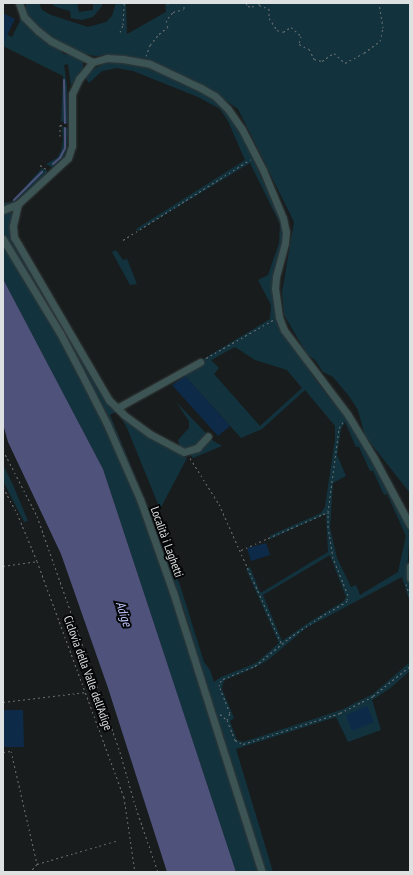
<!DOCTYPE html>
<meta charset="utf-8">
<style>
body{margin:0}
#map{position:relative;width:413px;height:875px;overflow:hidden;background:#181c1d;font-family:"PT Sans Narrow",sans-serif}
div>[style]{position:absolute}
.green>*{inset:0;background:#12333e}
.water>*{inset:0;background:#4f537b}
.stream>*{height:2px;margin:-1px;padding:0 1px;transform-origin:1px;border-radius:1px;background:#4f537b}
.building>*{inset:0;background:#0d2b49}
.path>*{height:1px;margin-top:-0.5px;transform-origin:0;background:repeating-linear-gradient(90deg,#6b6e6f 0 2px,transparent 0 5px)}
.roads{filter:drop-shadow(0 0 1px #343838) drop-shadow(0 0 1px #343838)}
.minor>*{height:7px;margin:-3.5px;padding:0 3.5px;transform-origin:3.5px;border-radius:3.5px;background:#3c5454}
span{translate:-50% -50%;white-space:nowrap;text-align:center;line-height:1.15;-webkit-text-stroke:4px #050607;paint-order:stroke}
.street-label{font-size:12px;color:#dee1e1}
.water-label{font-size:13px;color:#bec5fb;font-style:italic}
.frame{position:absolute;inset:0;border:4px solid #dee1e1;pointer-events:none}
</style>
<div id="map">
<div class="green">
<i style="clip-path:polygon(39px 3px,42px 10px,51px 15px,88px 27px,106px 22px,112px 16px,116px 3px,126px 3px,127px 34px,166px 12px,165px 3px,410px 3px,410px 493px,365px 436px,358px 410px,349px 396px,333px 377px,323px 372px,315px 360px,307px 354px,284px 315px,282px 292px,294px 222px,238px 109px,202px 85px,169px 72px,108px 55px,95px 56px,79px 53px,48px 36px,29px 18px,25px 12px,26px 4px)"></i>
<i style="clip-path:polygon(51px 3px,77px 3px,79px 12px,93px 10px,93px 3px,102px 3px,102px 6px,93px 17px,82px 20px,71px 18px,70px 11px,56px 7px)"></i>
<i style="clip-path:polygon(23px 18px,60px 49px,63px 54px,71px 55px,83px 61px,83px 68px,71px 86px,68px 64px,64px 65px,67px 86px,68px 124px,61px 121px,63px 76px,3px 46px,3px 33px,12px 37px,20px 21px,19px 19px)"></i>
<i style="clip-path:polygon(evenodd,119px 61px,141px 65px,175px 77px,201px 90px,218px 102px,238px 126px,281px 219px,284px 232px,275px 295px,292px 344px,315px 379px,350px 423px,407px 521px,410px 530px,407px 572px,410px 583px,410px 603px,402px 577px,306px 628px,268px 660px,254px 668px,225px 680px,223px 683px,222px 689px,234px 718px,230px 721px,237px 740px,243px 742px,341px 710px,373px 694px,410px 662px,410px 671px,389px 689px,372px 700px,381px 730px,348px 742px,336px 717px,236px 749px,273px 872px,265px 872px,226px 751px,224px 737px,216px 720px,190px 638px,190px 630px,183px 607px,179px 604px,115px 432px,105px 410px,98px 402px,28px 273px,3px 235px,3px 214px,11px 212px,13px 215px,10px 231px,105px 400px,117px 411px,110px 415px,180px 585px,204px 662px,210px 670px,214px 682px,221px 677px,256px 663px,279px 643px,246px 569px,250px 567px,260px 592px,262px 592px,328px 552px,326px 514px,268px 540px,271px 535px,321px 513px,325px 507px,335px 439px,335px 426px,305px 390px,262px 429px,241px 438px,183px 374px,200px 361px,270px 319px,271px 305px,258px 280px,268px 275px,279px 243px,280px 224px,250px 163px,138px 231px,136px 229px,245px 160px,228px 121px,220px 109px,198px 97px,133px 71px,117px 68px,102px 71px,89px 83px,85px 77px,93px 69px,107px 62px,119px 61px,235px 347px,255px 360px,287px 370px,302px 388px,260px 426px,214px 374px,219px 368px,211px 360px,235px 347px,119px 61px,345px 422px,356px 447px,359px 447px,370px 471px,373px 471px,384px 495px,387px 494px,406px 536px,398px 572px,360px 595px,356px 585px,351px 587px,337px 558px,330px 528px,333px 483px,346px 476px,337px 455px,341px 429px,345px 422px,119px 61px,330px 555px,346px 597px,344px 601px,311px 621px,282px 641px,263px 595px,330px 555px)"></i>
<i style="clip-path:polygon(62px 127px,68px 128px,67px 149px,64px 157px,53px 168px,46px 164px,57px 158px,61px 151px,63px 139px)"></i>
<i style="clip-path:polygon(42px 168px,47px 171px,47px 174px,18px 200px,3px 207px,3px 203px,11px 202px)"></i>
<i style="clip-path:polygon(3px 244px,65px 346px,111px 441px,138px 501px,159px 558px,260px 872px,236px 872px,103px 469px,3px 279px)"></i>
<i style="clip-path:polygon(116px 250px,123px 260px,127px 259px,137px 284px,130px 285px,112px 252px)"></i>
<i style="clip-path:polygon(176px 402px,207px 434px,191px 449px,180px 448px,178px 440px,189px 428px,189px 421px)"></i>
<i style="clip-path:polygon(122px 419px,187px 458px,160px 509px,127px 428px)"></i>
<i style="clip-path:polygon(209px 438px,222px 446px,193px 458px,189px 453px)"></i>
<i style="clip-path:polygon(3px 465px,13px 485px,28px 521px,24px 522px,3px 481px)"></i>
</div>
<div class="water">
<i style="clip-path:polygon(3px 279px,103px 469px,236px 872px,167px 872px,108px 688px,61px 554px,8px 442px,3px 424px)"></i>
</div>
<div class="stream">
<i style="left:64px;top:80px;width:43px;rotate:88.7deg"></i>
<i style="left:53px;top:164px;width:9px;rotate:-41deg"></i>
<i style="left:60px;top:158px;width:11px;rotate:-63deg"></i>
<i style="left:65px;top:148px;width:20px;rotate:-90deg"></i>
<i style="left:14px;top:200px;width:40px;rotate:-45deg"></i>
</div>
<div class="building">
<i style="clip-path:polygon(3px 13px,15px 19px,3px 44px)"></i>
<i style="clip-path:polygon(185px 376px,230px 426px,218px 436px,172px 385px)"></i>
<i style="clip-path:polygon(266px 543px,270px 555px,251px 561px,247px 548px)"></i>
<i style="clip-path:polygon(367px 706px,374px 722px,352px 731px,346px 715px)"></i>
<i style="clip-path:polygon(3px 710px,23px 710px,24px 747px,3px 747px)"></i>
</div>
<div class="path">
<i style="left:168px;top:3px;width:1px;rotate:90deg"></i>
<i style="left:246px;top:3px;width:4px;rotate:56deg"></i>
<i style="left:248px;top:6px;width:4px;rotate:14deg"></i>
<i style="left:252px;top:7px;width:6px;rotate:-45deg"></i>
<i style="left:259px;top:3px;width:2px;rotate:90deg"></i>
<i style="left:259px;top:5px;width:11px;rotate:22deg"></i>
<i style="left:269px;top:9px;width:9px;rotate:90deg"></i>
<i style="left:269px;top:18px;width:14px;rotate:56deg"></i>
<i style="left:277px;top:30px;width:6px;rotate:18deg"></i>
<i style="left:283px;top:32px;width:9px;rotate:-32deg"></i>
<i style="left:291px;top:27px;width:13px;rotate:42deg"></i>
<i style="left:301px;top:36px;width:8px;rotate:104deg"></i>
<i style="left:299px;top:44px;width:11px;rotate:27deg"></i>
<i style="left:309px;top:49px;width:11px;rotate:63deg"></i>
<i style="left:314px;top:59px;width:8px;rotate:14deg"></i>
<i style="left:322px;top:61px;width:14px;rotate:-34deg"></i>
<i style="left:334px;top:53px;width:15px;rotate:42deg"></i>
<i style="left:345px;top:63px;width:21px;rotate:-28deg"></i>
<i style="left:364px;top:53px;width:20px;rotate:-37deg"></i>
<i style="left:380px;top:41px;width:13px;rotate:-77deg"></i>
<i style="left:383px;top:28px;width:25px;rotate:-99deg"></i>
<i style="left:120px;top:32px;width:8px;rotate:-67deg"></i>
<i style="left:123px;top:25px;width:22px;rotate:-87deg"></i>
<i style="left:146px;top:56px;width:12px;rotate:-70deg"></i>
<i style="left:150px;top:45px;width:14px;rotate:-51deg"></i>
<i style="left:159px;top:34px;width:11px;rotate:-38deg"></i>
<i style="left:168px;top:27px;width:5px;rotate:-112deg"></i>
<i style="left:166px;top:22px;width:4px;rotate:-63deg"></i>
<i style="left:168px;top:18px;width:8px;rotate:-50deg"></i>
<i style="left:173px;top:12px;width:11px;rotate:-15deg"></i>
<i style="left:184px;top:9px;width:6px;rotate:-90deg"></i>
<i style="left:60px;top:136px;width:11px;rotate:-90deg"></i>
<i style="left:60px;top:125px;width:5px;rotate:11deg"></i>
<i style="left:40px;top:165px;width:7px;rotate:34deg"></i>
<i style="left:123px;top:240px;width:151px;rotate:-32.3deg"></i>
<i style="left:206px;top:358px;width:77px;rotate:-29.6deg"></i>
<i style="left:3px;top:450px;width:74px;rotate:62.7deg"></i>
<i style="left:37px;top:516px;width:250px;rotate:70.6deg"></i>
<i style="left:120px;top:752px;width:58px;rotate:74.1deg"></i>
<i style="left:136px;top:808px;width:68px;rotate:71deg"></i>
<i style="left:190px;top:458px;width:54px;rotate:57.8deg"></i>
<i style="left:219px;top:504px;width:154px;rotate:65.9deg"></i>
<i style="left:3px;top:487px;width:30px;rotate:62deg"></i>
<i style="left:17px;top:513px;width:52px;rotate:67.4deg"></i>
<i style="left:37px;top:561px;width:252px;rotate:69.8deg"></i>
<i style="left:124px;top:797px;width:76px;rotate:81.7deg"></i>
<i style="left:241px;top:550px;width:95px;rotate:-23.6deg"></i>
<i style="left:3px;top:566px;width:34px;rotate:-8deg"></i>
<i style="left:406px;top:584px;width:13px;rotate:72deg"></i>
<i style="left:3px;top:702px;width:84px;rotate:-6.9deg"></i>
<i style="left:220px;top:714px;width:9px;rotate:41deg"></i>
<i style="left:227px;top:720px;width:22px;rotate:68deg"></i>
<i style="left:235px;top:740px;width:9px;rotate:27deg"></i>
<i style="left:243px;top:744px;width:102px;rotate:-17.7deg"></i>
<i style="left:340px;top:713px;width:37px;rotate:-27deg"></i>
<i style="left:373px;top:696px;width:48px;rotate:-39deg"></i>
<i style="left:227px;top:720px;width:8px;rotate:-67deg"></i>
<i style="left:230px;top:713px;width:29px;rotate:-112deg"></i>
<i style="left:219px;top:686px;width:4px;rotate:-76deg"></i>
<i style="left:220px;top:682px;width:4px;rotate:-45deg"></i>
<i style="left:223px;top:679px;width:35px;rotate:-22deg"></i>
<i style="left:255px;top:666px;width:44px;rotate:-39.5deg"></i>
<i style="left:289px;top:638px;width:37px;rotate:-34deg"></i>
<i style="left:320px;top:617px;width:30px;rotate:-30deg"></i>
<i style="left:346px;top:602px;width:2px;rotate:-63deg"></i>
<i style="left:347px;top:600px;width:5px;rotate:-79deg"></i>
<i style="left:348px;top:595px;width:40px;rotate:-112deg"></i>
<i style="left:333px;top:558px;width:30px;rotate:-99deg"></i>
<i style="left:328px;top:528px;width:16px;rotate:-90deg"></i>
<i style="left:328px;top:512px;width:85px;rotate:-82.5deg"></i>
<i style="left:339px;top:428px;width:7px;rotate:-56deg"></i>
<i style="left:3px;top:752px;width:8px;rotate:-7deg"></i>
<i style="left:11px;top:751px;width:116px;rotate:77deg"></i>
<i style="left:37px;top:864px;width:11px;rotate:131deg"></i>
<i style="left:37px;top:864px;width:85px;rotate:-16.3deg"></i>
</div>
<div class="roads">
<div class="minor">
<i style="left:19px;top:3px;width:15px;rotate:70deg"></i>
<i style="left:24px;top:17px;width:20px;rotate:45deg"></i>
<i style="left:38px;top:31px;width:16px;rotate:38deg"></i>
<i style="left:51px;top:41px;width:47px;rotate:26.6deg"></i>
<i style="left:93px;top:62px;width:15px;rotate:-16deg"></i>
<i style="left:107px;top:58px;width:16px;rotate:4deg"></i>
<i style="left:123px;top:59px;width:27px;rotate:10deg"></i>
<i style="left:150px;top:64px;width:56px;rotate:25.2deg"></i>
<i style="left:201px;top:88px;width:16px;rotate:30deg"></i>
<i style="left:215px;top:96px;width:18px;rotate:45deg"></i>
<i style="left:228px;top:109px;width:24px;rotate:55deg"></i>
<i style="left:242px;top:129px;width:46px;rotate:62.9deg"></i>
<i style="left:263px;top:170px;width:52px;rotate:67.4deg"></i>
<i style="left:283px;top:218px;width:14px;rotate:78deg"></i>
<i style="left:286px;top:232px;width:11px;rotate:95deg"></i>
<i style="left:285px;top:243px;width:35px;rotate:105deg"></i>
<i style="left:276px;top:277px;width:11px;rotate:95deg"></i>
<i style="left:275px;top:288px;width:29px;rotate:82deg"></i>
<i style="left:279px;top:317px;width:14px;rotate:69deg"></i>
<i style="left:284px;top:330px;width:106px;rotate:53deg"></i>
<i style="left:348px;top:415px;width:50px;rotate:58.8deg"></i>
<i style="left:374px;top:458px;width:76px;rotate:61.8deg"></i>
<i style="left:18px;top:204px;width:23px;rotate:103deg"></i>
<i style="left:13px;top:226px;width:11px;rotate:85deg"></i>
<i style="left:14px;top:237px;width:189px;rotate:59.8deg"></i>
<i style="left:109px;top:400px;width:21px;rotate:45deg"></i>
<i style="left:124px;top:415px;width:32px;rotate:36deg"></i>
<i style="left:150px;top:434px;width:38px;rotate:28deg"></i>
<i style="left:184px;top:452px;width:14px;rotate:-17deg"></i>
<i style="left:197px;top:448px;width:16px;rotate:-47deg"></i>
<i style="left:3px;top:210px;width:16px;rotate:-22deg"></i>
<i style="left:18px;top:204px;width:68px;rotate:-42.6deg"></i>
<i style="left:68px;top:158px;width:13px;rotate:-72deg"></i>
<i style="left:72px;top:146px;width:52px;rotate:-90deg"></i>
<i style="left:72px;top:94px;width:17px;rotate:-65deg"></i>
<i style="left:79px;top:79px;width:22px;rotate:-51deg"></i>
<i style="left:3px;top:239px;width:110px;rotate:58.8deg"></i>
<i style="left:60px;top:333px;width:43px;rotate:62.2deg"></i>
<i style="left:80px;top:371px;width:59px;rotate:63deg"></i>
<i style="left:107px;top:424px;width:82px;rotate:66.3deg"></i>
<i style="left:140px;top:499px;width:99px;rotate:70.5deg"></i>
<i style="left:173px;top:592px;width:294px;rotate:72.4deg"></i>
<i style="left:117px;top:408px;width:95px;rotate:-29deg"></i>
<i style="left:410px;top:566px;width:12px;rotate:90deg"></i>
</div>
</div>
<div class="street-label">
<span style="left:167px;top:542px;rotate:70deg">Località i Laghetti</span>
<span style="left:88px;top:673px;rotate:70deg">Ciclovia della Valle dell'Adige</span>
</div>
<div class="water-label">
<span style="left:123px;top:614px;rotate:72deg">Adige</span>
</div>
<div class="frame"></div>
</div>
